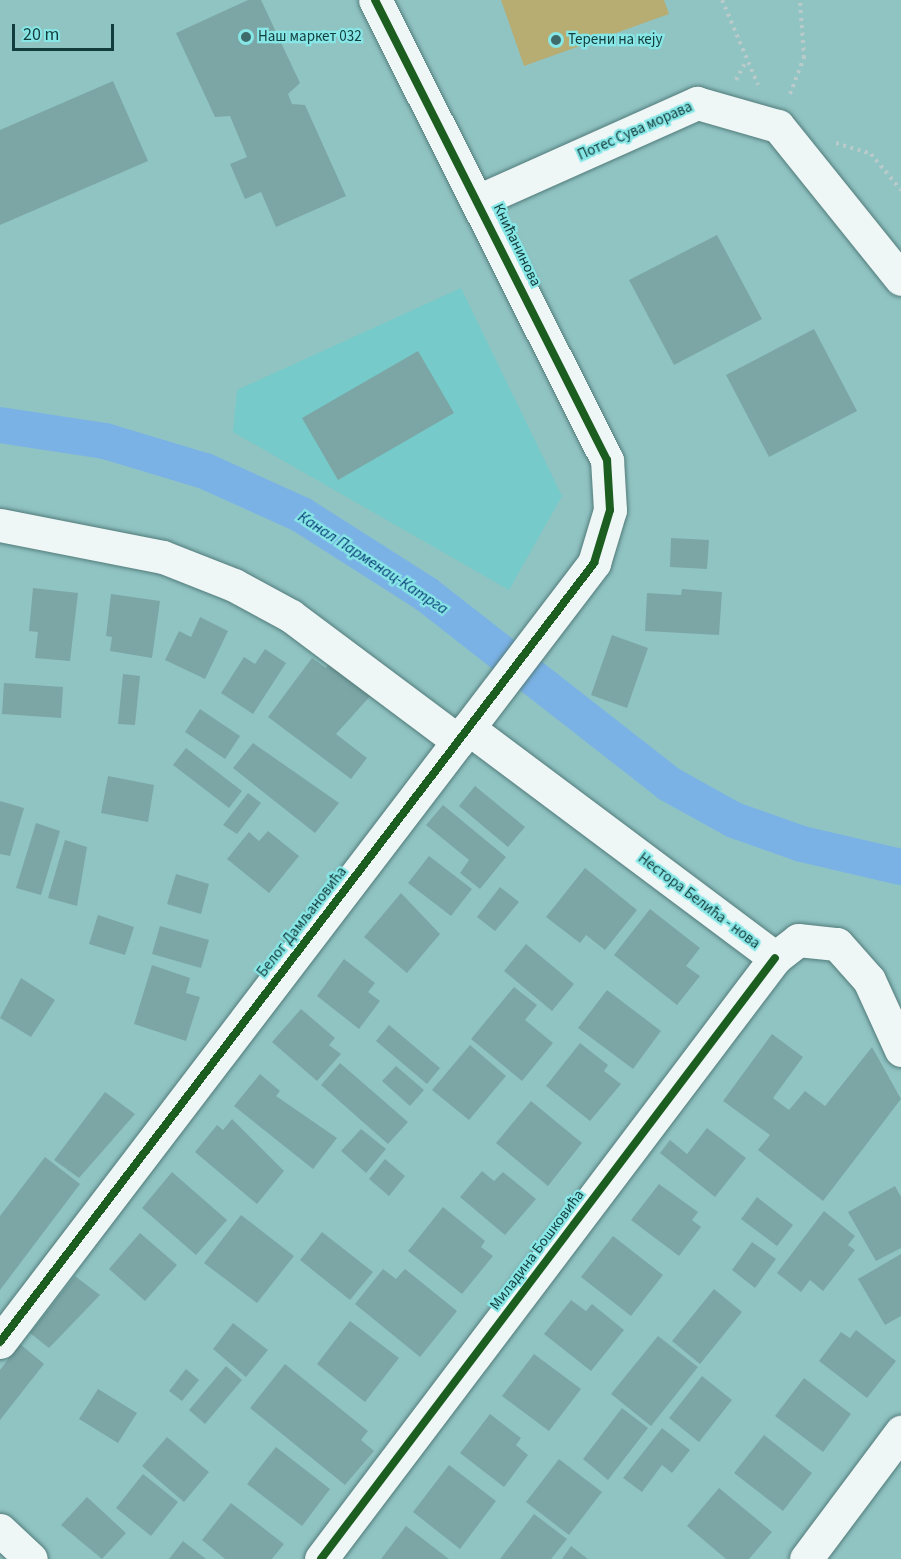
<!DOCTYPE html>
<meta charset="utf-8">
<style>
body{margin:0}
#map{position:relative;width:901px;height:1559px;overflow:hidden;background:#90c4c3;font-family:"Source Sans 3",sans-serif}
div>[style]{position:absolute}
.built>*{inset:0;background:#76cac9}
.green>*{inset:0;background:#b7ac72}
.canal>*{height:36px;margin:-18px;padding:0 18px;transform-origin:18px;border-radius:18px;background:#7ab2e6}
.building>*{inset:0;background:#7ca6a6}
.path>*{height:4px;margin-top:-2px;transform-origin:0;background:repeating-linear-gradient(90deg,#b9caca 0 3px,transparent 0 7.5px)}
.roads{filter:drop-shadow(0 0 2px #527b7a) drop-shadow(0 0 2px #527b7a)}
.minor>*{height:33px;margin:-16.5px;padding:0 16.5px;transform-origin:16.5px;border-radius:16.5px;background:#eef6f6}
.tertiary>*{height:33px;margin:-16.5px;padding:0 16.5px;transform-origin:16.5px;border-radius:16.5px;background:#eef6f6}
.cycleway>*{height:8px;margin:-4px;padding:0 4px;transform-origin:4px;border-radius:4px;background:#1b5e20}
.dots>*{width:16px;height:16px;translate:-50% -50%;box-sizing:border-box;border:3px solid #87e7e6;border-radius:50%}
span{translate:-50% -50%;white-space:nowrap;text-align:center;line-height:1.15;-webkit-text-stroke:4.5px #87e7e6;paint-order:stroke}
.poi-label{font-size:15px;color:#133d3c}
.left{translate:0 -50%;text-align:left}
.street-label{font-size:15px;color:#133d3c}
.water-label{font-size:16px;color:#063c75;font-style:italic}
.scale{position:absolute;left:12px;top:24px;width:102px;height:27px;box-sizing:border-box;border:3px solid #133d3c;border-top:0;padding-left:8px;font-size:18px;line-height:21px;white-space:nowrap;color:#133d3c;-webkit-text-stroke:4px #87e7e6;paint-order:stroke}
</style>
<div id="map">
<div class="built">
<i style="clip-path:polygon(461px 288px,562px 496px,509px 590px,233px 432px,237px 390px)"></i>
</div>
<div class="green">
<i style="clip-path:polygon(501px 0,664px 0,669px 14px,524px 66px)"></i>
</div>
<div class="canal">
<i style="left:0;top:425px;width:106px;rotate:8.7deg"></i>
<i style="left:105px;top:441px;width:104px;rotate:16.7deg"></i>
<i style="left:205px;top:471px;width:107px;rotate:24.4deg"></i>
<i style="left:302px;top:515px;width:147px;rotate:32.5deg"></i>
<i style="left:426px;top:594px;width:308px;rotate:38deg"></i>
<i style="left:669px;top:784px;width:74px;rotate:29deg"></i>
<i style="left:734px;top:820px;width:72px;rotate:19.4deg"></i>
<i style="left:802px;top:844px;width:102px;rotate:13.1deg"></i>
</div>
<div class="building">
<i style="clip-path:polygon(248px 0,261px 0,300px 83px,288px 94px,292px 104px,305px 105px,346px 196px,276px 227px,261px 192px,245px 199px,230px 164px,247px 157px,230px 116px,215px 117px,176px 33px)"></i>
<i style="clip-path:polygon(113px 81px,148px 161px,0 225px,0 130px)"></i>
<i style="clip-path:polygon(717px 235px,762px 319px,674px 365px,629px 280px)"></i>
<i style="clip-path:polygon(814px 329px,857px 411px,769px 457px,726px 375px)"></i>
<i style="clip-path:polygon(418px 351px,454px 413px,338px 480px,302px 418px)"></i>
<i style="clip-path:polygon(671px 538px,709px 540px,707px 569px,670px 567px)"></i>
<i style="clip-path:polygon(33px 588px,78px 593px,70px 661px,35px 658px,38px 632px,29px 631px)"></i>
<i style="clip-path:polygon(682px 589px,722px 592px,719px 635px,645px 631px,647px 593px,681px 595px)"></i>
<i style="clip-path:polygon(111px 594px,160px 601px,152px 658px,110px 651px,112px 637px,106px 636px)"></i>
<i style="clip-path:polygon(200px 617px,228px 631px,205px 679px,165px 660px,179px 631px,191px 637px)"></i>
<i style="clip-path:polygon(612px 635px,648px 648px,627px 708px,591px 695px)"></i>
<i style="clip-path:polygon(265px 649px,286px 663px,253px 714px,221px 693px,244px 657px,255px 664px)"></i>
<i style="clip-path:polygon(312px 658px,326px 668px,331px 662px,373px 693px,336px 734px,367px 758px,351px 779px,268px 717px)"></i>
<i style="clip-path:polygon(123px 674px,140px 676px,135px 725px,118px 724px)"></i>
<i style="clip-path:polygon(4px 683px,63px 687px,61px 718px,2px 714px)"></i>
<i style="clip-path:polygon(200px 709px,240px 736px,225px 759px,185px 732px)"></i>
<i style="clip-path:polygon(253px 743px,339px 803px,315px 833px,233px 768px)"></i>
<i style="clip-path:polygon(186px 748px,242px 791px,229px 808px,173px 765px)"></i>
<i style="clip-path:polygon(108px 776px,154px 785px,148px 822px,101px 813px)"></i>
<i style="clip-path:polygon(475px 786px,525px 827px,508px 847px,459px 806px)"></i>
<i style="clip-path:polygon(248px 793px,261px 803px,237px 834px,223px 825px)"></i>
<i style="clip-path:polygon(0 801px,24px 808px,10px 856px,0 854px)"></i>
<i style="clip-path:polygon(443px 805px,506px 857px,480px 889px,460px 873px,469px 860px,426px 825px)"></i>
<i style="clip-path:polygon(36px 823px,60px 831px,41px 895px,16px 888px)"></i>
<i style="clip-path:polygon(268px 831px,299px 856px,269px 893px,227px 859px,249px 832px,259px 841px)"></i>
<i style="clip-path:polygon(65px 840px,87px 847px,77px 906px,48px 898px)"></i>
<i style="clip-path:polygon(429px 856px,472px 889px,451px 916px,408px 883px)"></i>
<i style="clip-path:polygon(585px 868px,637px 910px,605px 950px,586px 935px,580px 943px,546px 917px)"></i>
<i style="clip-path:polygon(176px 874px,209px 884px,201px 914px,167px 904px)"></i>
<i style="clip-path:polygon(500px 887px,519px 902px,495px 931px,477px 917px)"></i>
<i style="clip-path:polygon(401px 893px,440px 934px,407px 973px,364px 937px)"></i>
<i style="clip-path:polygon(650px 909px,700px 948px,686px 966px,700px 976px,677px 1005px,614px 955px)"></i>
<i style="clip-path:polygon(98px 915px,134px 927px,125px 955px,89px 944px)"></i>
<i style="clip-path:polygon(160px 926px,209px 940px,201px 968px,152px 954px)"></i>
<i style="clip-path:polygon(526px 944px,574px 984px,552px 1011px,504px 971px)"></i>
<i style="clip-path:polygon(344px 959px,375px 983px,368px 992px,380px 1001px,359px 1029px,317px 996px)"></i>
<i style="clip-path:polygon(152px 965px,190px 978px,186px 993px,200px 997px,186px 1041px,134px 1024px)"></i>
<i style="clip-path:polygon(21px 978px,55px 1000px,31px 1037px,0 1018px)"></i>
<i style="clip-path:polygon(514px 987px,537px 1005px,525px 1020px,553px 1043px,522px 1081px,471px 1039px)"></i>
<i style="clip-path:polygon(607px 990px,661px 1031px,633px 1069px,578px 1028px)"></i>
<i style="clip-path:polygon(301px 1009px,335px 1038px,329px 1045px,341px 1054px,317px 1081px,272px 1042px)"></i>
<i style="clip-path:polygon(389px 1025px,440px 1068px,427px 1084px,376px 1041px)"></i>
<i style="clip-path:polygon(772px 1034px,803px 1057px,773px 1098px,789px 1110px,805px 1091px,825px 1106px,872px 1047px,901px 1099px,823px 1201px,758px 1150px,770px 1135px,723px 1101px)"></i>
<i style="clip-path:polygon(580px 1043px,608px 1065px,604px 1071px,621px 1084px,590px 1121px,546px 1086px)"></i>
<i style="clip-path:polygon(470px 1045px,506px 1076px,469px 1120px,432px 1090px)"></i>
<i style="clip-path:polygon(340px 1063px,408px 1122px,388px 1144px,321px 1085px)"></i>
<i style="clip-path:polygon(396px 1066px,424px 1090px,410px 1106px,382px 1081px)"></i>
<i style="clip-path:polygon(260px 1074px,280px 1091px,276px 1096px,337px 1138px,313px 1169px,234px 1106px)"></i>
<i style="clip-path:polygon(105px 1092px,135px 1114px,79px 1178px,54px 1160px)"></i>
<i style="clip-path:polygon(531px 1101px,582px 1143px,548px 1186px,496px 1143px)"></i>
<i style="clip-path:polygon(232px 1119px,284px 1171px,257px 1204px,195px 1152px,217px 1125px,223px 1130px)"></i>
<i style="clip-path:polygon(707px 1128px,746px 1158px,715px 1197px,660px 1153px,670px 1140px,687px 1154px)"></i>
<i style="clip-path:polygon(361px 1129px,386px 1149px,366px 1173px,341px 1151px)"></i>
<i style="clip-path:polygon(45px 1157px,80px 1184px,0 1290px,0 1216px)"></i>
<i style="clip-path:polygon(385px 1159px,405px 1176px,389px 1196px,369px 1179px)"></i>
<i style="clip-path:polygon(482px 1171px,494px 1181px,503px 1172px,536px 1199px,505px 1235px,460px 1197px)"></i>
<i style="clip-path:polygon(172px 1172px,227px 1220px,196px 1255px,142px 1208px)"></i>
<i style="clip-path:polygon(659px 1184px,698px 1212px,692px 1220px,701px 1227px,679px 1256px,631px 1220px)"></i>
<i style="clip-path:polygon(895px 1186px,901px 1197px,901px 1248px,876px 1261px,848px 1212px)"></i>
<i style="clip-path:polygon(757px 1197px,793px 1225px,777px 1246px,741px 1219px)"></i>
<i style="clip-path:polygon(443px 1207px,485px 1241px,481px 1247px,493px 1256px,462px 1294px,408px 1251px)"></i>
<i style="clip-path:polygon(824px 1211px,855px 1236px,848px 1245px,855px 1250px,823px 1291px,810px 1280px,801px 1292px,777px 1273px)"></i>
<i style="clip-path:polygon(241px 1215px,294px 1256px,257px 1303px,204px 1263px)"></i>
<i style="clip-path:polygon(322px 1232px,373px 1272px,350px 1300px,300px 1260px)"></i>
<i style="clip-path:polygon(140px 1233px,177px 1265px,145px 1301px,109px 1269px)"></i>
<i style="clip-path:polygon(613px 1236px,663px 1275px,631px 1316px,581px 1277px)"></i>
<i style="clip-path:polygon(752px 1242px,776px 1259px,755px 1288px,732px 1270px)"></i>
<i style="clip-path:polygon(901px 1254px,901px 1316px,885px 1325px,858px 1279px)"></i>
<i style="clip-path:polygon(383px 1269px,396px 1279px,405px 1269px,457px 1311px,420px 1357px,355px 1304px)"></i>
<i style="clip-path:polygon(75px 1276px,100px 1295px,49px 1348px,30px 1333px)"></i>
<i style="clip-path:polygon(714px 1289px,742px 1312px,700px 1364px,672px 1341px)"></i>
<i style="clip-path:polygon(571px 1300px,586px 1311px,592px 1304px,624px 1330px,591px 1371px,544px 1334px)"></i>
<i style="clip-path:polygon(350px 1321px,399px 1358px,365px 1402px,317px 1364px)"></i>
<i style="clip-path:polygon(233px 1323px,268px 1350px,246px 1377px,213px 1349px)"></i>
<i style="clip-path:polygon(856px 1330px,896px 1361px,867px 1398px,819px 1361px,841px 1332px,850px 1338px)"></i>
<i style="clip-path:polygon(658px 1336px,698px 1367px,651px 1426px,611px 1394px)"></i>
<i style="clip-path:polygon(20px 1344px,44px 1364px,0 1420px,0 1370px)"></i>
<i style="clip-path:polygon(534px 1354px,581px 1389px,549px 1431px,502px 1396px)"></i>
<i style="clip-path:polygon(285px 1364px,368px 1431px,361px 1440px,374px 1451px,345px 1485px,250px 1408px)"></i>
<i style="clip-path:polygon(226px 1366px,242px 1380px,205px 1424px,189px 1410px)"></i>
<i style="clip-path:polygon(186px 1369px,199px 1380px,182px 1401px,169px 1391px)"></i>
<i style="clip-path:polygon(702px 1376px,732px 1400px,699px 1442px,669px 1418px)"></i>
<i style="clip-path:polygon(804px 1378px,851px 1414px,823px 1452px,775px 1416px)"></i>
<i style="clip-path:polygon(98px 1389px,137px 1413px,118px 1443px,79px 1419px)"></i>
<i style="clip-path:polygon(622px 1408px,648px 1428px,608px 1480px,583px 1459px)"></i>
<i style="clip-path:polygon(490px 1414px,521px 1438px,516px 1445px,528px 1455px,504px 1487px,460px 1453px)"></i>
<i style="clip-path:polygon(662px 1428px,690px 1450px,672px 1473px,662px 1465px,642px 1492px,623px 1478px)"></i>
<i style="clip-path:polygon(764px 1435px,812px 1473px,783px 1511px,734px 1473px)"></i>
<i style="clip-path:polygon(167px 1437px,209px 1472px,184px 1502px,142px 1466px)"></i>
<i style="clip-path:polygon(276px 1447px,330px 1489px,302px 1526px,247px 1484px)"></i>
<i style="clip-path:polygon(559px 1459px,602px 1492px,569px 1535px,526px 1502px)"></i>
<i style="clip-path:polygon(449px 1465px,496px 1501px,460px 1549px,413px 1512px)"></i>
<i style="clip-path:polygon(143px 1474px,178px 1502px,151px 1536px,116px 1508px)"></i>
<i style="clip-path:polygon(719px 1488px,772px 1532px,749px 1559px,726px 1559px,687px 1526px)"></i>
<i style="clip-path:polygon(87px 1497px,126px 1533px,102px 1559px,61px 1525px)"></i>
<i style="clip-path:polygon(231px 1503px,284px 1544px,272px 1559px,225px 1559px,202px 1540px)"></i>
<i style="clip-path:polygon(534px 1514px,567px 1539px,551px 1559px,500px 1559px)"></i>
<i style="clip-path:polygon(406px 1526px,449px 1559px,381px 1559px)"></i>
<i style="clip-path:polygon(183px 1541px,206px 1559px,169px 1559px)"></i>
<i style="clip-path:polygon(571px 1546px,588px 1559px,562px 1559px)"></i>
</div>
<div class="path">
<i style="left:722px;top:0;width:92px;rotate:67deg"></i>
<i style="left:736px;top:80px;width:21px;rotate:-62deg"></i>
<i style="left:790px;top:94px;width:39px;rotate:-69deg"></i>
<i style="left:804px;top:58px;width:58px;rotate:-93.9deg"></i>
<i style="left:836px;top:143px;width:37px;rotate:17deg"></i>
<i style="left:871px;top:154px;width:47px;rotate:50.2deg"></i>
</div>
<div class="roads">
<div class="minor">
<i style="left:480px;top:200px;width:238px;rotate:-24.1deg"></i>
<i style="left:697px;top:103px;width:84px;rotate:15.9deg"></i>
<i style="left:778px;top:126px;width:196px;rotate:51.2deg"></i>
<i style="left:0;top:525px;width:166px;rotate:11.1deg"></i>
<i style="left:163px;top:557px;width:76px;rotate:21.5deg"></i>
<i style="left:234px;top:585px;width:65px;rotate:28.5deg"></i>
<i style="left:291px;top:616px;width:209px;rotate:36.8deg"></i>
<i style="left:468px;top:728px;width:384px;rotate:36.8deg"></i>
<i style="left:775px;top:958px;width:29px;rotate:-38deg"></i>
<i style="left:798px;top:940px;width:39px;rotate:6deg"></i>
<i style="left:837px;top:944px;width:48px;rotate:48.4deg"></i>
<i style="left:869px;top:980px;width:77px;rotate:65.4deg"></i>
<i style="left:0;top:1342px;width:980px;rotate:-52.67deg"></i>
<i style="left:594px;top:563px;width:55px;rotate:-73.2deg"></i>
<i style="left:610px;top:510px;width:50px;rotate:-93.4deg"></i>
<i style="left:607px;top:460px;width:515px;rotate:-116.76deg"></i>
<i style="left:321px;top:1559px;width:753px;rotate:-52.93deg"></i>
<i style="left:806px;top:1559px;width:159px;rotate:-53.2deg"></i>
</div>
<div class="tertiary">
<i style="left:0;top:1530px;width:42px;rotate:43.1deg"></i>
</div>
</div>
<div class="cycleway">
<i style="left:0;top:1342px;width:980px;rotate:-52.67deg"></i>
<i style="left:594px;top:563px;width:55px;rotate:-73.2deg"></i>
<i style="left:610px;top:510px;width:50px;rotate:-93.4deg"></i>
<i style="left:607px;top:460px;width:515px;rotate:-116.76deg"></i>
<i style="left:321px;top:1559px;width:753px;rotate:-52.93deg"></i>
</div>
<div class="dots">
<i style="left:246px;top:37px;background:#3f6c6b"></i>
<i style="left:556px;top:40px;background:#3f6c6b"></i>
</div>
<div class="poi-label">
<span class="left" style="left:258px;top:37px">Наш маркет 032</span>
<span class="left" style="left:568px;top:40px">Терени на кеју</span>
</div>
<div class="street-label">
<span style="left:635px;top:131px;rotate:-24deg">Потес Сува морава</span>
<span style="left:517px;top:245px;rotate:64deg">Книћанинова</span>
<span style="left:699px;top:901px;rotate:37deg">Нестора Белића - нова</span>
<span style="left:302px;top:922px;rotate:-52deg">Белог Дамљановића</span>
<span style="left:537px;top:1250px;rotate:-53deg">Миладина Бошковића</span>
</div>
<div class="water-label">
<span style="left:373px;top:563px;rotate:33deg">Канал Парменац-Катрга</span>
</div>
<div class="scale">20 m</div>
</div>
